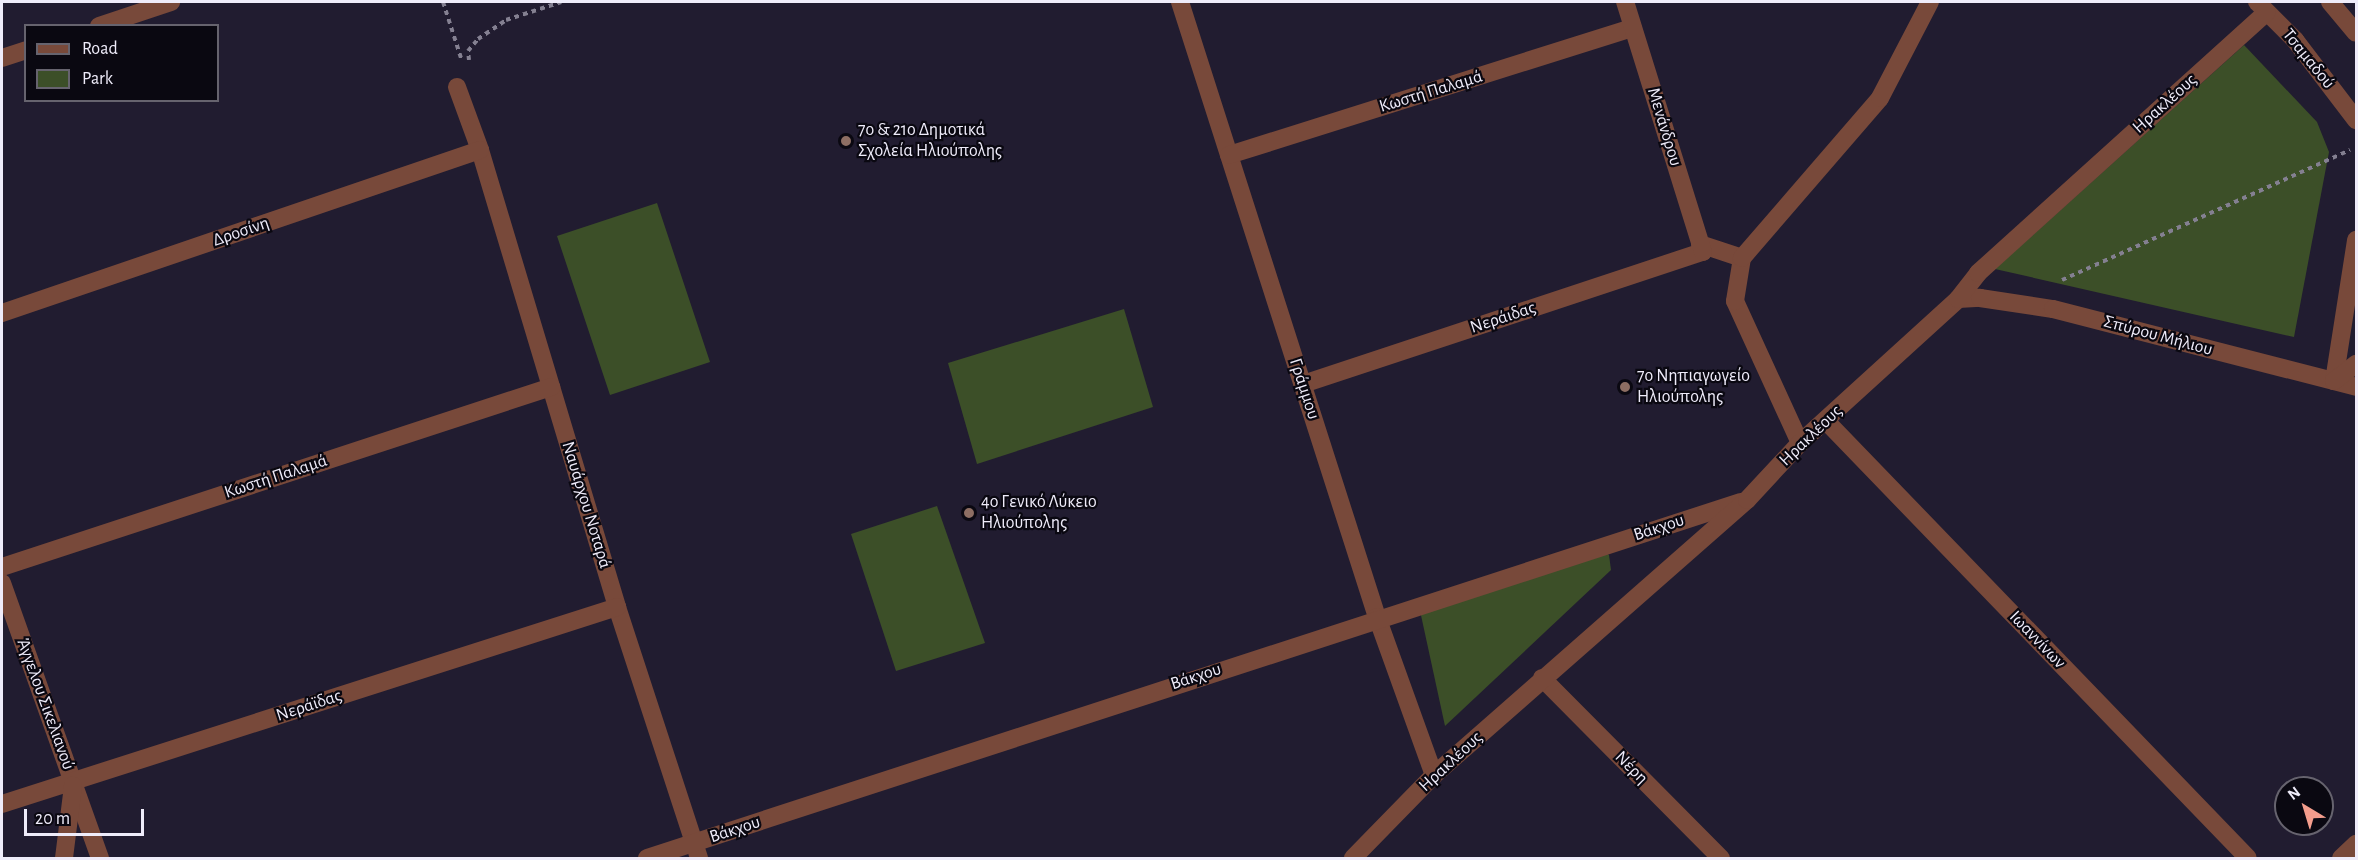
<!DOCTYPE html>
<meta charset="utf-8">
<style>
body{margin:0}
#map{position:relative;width:2358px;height:860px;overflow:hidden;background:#211c30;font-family:"Alegreya Sans",sans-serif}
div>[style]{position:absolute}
.green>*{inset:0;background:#3c4f28}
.path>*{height:4px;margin-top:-2px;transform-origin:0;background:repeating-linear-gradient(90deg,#848091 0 4.5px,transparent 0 9px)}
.pedestrian>*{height:18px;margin:-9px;padding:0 9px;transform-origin:9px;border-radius:9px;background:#78493a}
.minor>*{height:18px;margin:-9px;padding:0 9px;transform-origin:9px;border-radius:9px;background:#78493a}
.dots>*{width:16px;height:16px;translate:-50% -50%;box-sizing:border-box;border:3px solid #0a0811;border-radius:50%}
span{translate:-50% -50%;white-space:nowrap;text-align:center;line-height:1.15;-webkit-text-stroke:4.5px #0a0811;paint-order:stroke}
.street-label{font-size:18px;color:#efecfa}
.poi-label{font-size:18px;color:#efecfa}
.left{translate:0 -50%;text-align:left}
.frame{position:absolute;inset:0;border:3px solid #efecfa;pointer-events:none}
.legend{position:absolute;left:24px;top:24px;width:195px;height:78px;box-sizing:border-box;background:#0a0811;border:2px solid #66636e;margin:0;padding:8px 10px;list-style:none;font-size:18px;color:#efecfa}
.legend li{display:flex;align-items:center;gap:12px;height:30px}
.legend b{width:30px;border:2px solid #66636e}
.north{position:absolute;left:2274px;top:776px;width:60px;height:60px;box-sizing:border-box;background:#0a0811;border:2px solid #66636e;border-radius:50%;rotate:322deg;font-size:16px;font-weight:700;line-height:24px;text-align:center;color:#efecfa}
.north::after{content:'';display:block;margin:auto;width:21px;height:27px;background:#f49d8d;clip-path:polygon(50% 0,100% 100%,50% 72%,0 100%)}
.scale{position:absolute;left:24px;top:809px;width:120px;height:27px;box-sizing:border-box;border:3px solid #efecfa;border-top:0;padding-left:8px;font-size:18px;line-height:21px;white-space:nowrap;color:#efecfa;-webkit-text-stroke:4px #0a0811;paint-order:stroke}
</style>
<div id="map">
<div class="green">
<i style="clip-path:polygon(2244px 45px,2317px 122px,2329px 152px,2294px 337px,1995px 269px)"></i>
<i style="clip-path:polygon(657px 203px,710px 362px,610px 395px,557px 236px)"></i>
<i style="clip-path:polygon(1124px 309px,1153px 407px,977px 464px,948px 363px)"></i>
<i style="clip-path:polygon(937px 506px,985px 643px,896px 671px,851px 534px)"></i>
<i style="clip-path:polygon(1599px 548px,1609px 555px,1611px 570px,1445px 726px,1419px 606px)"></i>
</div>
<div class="path">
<i style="left:443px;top:2px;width:59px;rotate:72.2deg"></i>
<i style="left:469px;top:60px;width:9px;rotate:-96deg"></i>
<i style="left:468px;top:51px;width:16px;rotate:-50deg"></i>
<i style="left:478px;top:39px;width:34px;rotate:-34deg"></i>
<i style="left:506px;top:20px;width:58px;rotate:-18.1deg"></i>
<i style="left:2062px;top:280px;width:316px;rotate:-24.3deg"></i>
</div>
<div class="pedestrian">
<i style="left:1700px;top:244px;width:44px;rotate:18.4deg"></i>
<i style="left:1800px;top:443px;width:156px;rotate:-114.6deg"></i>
<i style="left:1735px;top:301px;width:44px;rotate:-80.8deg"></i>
<i style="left:1742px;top:258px;width:211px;rotate:-49.2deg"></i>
<i style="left:1880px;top:98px;width:108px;rotate:-62.5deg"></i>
</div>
<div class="minor">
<i style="left:1180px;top:2px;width:646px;rotate:72.24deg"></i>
<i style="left:1377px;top:617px;width:168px;rotate:70.2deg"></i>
<i style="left:2257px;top:2px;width:54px;rotate:45deg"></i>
<i style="left:2295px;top:40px;width:101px;rotate:52.7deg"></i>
<i style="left:2330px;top:2px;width:40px;rotate:50deg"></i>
<i style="left:99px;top:26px;width:76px;rotate:-18.4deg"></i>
<i style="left:2px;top:58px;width:25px;rotate:-18deg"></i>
<i style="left:457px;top:87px;width:67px;rotate:69.9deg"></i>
<i style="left:480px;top:150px;width:477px;rotate:73.3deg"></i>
<i style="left:617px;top:607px;width:264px;rotate:71.9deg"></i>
<i style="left:1229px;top:155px;width:423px;rotate:-17.5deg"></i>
<i style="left:1958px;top:299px;width:22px;rotate:-3deg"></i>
<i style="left:1980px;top:298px;width:74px;rotate:8.6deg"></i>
<i style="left:2053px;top:309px;width:313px;rotate:14.4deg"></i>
<i style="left:2px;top:313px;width:505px;rotate:-18.83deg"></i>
<i style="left:2334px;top:381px;width:143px;rotate:-81.1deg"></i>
<i style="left:2334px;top:381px;width:28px;rotate:-38deg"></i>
<i style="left:1303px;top:384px;width:421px;rotate:-18.3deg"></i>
<i style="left:1703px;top:252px;width:262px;rotate:-107.3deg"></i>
<i style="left:1826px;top:421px;width:607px;rotate:46deg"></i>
<i style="left:2px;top:567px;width:578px;rotate:-18.15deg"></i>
<i style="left:2px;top:583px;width:292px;rotate:70.4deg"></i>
<i style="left:1542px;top:678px;width:254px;rotate:45.2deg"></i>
<i style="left:2px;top:804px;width:646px;rotate:-17.76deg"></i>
<i style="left:64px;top:858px;width:73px;rotate:-82.9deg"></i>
<i style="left:647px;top:858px;width:1150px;rotate:-18.03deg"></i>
<i style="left:1353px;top:858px;width:116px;rotate:-45.7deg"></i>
<i style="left:1434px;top:775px;width:417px;rotate:-41.3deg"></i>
<i style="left:1747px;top:500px;width:78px;rotate:-47.1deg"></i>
<i style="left:1800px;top:443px;width:214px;rotate:-42.3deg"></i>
<i style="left:1958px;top:299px;width:33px;rotate:-52deg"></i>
<i style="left:1978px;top:273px;width:389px;rotate:-42.1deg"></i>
<i style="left:2341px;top:858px;width:21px;rotate:-43deg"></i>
</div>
<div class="dots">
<i style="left:846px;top:141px;background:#8d6e63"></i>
<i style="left:1625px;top:387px;background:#8d6e63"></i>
<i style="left:969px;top:513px;background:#8d6e63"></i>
</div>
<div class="street-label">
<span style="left:2308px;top:59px;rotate:51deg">Τσαμαδού</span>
<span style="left:1431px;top:92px;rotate:-17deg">Κωστή Παλαμά</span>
<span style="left:2165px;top:104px;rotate:-42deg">Ηρακλέους</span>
<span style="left:1664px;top:127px;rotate:73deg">Μενάνδρου</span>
<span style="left:241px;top:232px;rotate:-19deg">Δροσίνη</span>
<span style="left:1503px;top:318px;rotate:-18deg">Νεράιδας</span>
<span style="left:2158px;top:336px;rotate:15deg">Σπύρου Μήλιου</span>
<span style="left:1304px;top:389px;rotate:72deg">Γράμμου</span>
<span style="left:1811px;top:436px;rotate:-44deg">Ηρακλέους</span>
<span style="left:276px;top:477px;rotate:-18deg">Κωστή Παλαμά</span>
<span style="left:586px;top:505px;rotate:73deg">Ναυάρχου Νοταρά</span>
<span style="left:1659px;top:528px;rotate:-18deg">Βάκχου</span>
<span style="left:2037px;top:640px;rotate:46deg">Ιωαννίνων</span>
<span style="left:1196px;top:677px;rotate:-18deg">Βάκχου</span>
<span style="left:45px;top:704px;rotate:70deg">Άγγελου Σικελιανού</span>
<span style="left:309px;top:706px;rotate:-18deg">Νεράϊδας</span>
<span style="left:1451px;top:762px;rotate:-43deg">Ηρακλέους</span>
<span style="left:1631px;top:768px;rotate:45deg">Νέρη</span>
<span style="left:735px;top:830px;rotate:-18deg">Βάκχου</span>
</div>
<div class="poi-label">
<span class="left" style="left:858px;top:141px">7ο &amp; 21ο Δημοτικά<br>Σχολεία Ηλιούπολης</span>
<span class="left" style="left:1637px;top:387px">7ο Νηπιαγωγείο<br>Ηλιούπολης</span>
<span class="left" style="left:981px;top:513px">4ο Γενικό Λύκειο<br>Ηλιούπολης</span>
</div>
<div class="frame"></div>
<ul class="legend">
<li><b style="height:8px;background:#78493a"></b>Road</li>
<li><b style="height:16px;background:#3c4f28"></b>Park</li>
</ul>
<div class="north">N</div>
<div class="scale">20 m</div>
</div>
